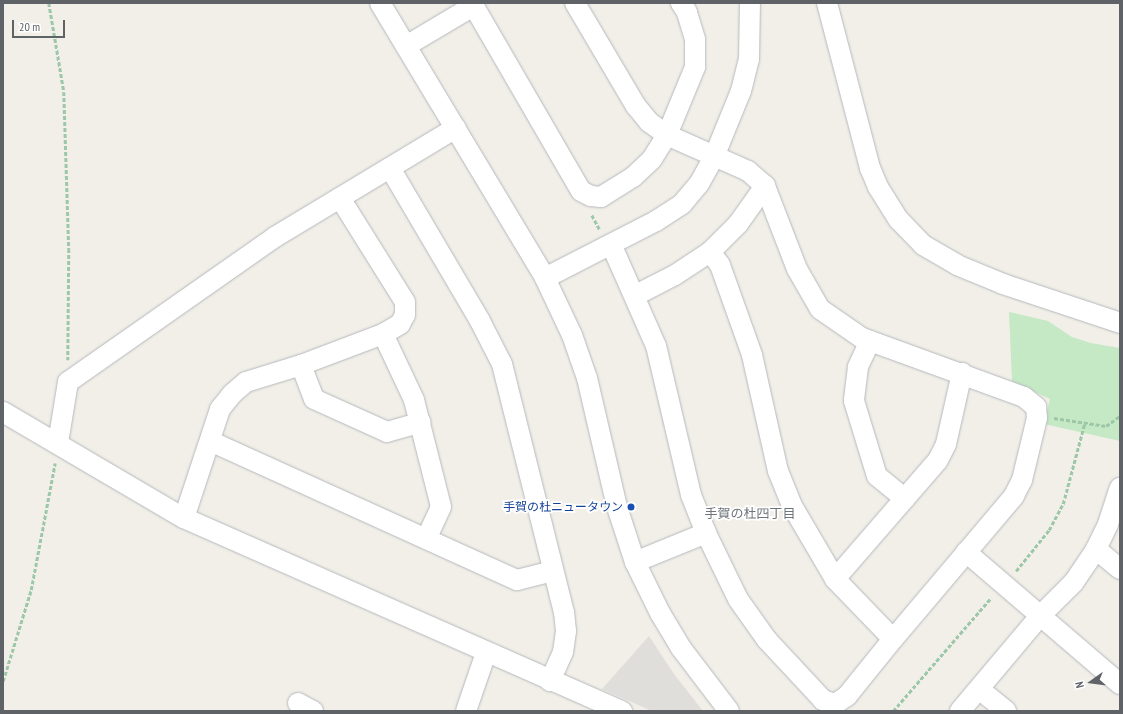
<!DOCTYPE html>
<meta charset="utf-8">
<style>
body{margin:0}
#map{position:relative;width:1123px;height:714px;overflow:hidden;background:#f1efe8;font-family:"PT Sans Narrow","Noto Sans JP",sans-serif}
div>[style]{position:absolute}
.industrial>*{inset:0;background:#e0deda}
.green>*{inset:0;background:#c5e8c5}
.path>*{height:2.5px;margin-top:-1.25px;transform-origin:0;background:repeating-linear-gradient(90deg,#9cc7a9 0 4px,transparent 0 6px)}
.roads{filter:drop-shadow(0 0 1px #b5b8bc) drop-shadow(0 0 1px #b5b8bc)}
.minor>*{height:20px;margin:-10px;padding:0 10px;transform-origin:10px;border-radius:10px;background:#fff}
.dots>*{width:11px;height:11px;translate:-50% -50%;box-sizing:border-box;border:2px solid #fff;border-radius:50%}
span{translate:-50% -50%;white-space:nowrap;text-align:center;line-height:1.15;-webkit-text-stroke:3.5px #fff;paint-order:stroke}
.transit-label{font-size:12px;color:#164399}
.right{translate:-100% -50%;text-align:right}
.neighbourhood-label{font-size:13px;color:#70757a}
.frame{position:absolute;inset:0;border:4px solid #5f6368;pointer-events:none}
.north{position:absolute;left:1071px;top:662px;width:40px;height:40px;-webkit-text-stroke:3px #fff;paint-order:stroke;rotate:256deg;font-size:11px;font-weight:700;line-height:16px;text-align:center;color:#5f6368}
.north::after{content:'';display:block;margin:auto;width:14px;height:18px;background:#5f6368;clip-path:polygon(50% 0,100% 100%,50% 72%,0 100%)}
.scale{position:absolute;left:12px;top:20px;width:53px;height:18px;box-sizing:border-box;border:2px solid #5f6368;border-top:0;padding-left:5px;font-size:12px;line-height:14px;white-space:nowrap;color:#5f6368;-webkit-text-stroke:3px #fff;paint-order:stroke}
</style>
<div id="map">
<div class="industrial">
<i style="clip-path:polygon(649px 636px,674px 674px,703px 711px,652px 711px,602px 689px)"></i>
</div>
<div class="green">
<i style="clip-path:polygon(1009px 312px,1048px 321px,1072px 337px,1091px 343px,1120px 348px,1120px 441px,1044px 424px,1050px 399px,1012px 381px)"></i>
</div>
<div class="path">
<i style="left:49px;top:3px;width:90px;rotate:80.4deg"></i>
<i style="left:64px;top:92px;width:157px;rotate:88.2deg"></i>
<i style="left:69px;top:249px;width:111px;rotate:90.5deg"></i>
<i style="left:592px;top:215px;width:17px;rotate:62deg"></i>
<i style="left:1054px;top:418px;width:53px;rotate:8.7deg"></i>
<i style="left:1106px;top:426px;width:17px;rotate:-36deg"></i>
<i style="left:1016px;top:571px;width:53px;rotate:-51.2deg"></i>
<i style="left:1049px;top:530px;width:30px;rotate:-62deg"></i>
<i style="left:1063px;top:504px;width:85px;rotate:-75deg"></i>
<i style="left:3px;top:681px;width:95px;rotate:-72.9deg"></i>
<i style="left:31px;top:590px;width:129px;rotate:-79.3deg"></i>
<i style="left:893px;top:711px;width:150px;rotate:-49.1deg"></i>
</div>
<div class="roads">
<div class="minor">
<i style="left:380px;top:3px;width:321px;rotate:59deg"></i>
<i style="left:545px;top:278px;width:63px;rotate:64.7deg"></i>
<i style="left:572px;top:335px;width:46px;rotate:70.8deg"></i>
<i style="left:587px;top:378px;width:132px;rotate:76.9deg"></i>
<i style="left:617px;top:507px;width:58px;rotate:71.9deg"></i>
<i style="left:635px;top:562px;width:57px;rotate:63.9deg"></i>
<i style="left:660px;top:613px;width:41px;rotate:59deg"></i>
<i style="left:681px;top:648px;width:79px;rotate:52.7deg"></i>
<i style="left:472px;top:3px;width:217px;rotate:59.9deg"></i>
<i style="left:581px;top:191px;width:11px;rotate:27deg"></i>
<i style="left:591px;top:196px;width:10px;rotate:6deg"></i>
<i style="left:601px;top:197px;width:38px;rotate:-32deg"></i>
<i style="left:633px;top:177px;width:26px;rotate:-43deg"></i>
<i style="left:652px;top:159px;width:28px;rotate:-58deg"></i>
<i style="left:667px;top:135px;width:74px;rotate:-67.6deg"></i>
<i style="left:695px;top:67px;width:28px;rotate:-90deg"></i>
<i style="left:695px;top:39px;width:28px;rotate:-107deg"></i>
<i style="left:687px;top:12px;width:11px;rotate:-124deg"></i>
<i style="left:575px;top:3px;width:120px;rotate:59.4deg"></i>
<i style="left:636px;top:106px;width:21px;rotate:51deg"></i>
<i style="left:649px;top:122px;width:22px;rotate:36deg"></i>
<i style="left:667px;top:135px;width:89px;rotate:24deg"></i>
<i style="left:748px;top:171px;width:23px;rotate:41deg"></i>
<i style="left:765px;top:186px;width:89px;rotate:68.9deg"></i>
<i style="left:797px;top:269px;width:46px;rotate:60.1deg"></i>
<i style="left:820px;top:309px;width:51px;rotate:34.6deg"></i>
<i style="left:862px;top:338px;width:172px;rotate:20deg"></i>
<i style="left:1024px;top:397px;width:16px;rotate:40deg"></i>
<i style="left:1036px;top:407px;width:11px;rotate:85deg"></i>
<i style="left:1037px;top:418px;width:64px;rotate:103.6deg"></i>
<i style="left:1022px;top:480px;width:18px;rotate:117deg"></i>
<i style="left:1014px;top:496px;width:187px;rotate:130.2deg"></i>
<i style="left:893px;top:639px;width:73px;rotate:128.9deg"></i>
<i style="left:847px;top:696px;width:14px;rotate:146deg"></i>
<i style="left:835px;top:704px;width:13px;rotate:-162deg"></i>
<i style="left:823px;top:700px;width:82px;rotate:-133deg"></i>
<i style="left:767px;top:640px;width:50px;rotate:-125.3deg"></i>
<i style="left:738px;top:599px;width:73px;rotate:-115.9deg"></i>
<i style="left:706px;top:533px;width:41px;rotate:-111.5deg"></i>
<i style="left:691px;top:495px;width:153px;rotate:-103.2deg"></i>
<i style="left:656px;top:346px;width:111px;rotate:-113.8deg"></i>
<i style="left:827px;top:3px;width:171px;rotate:75.4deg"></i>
<i style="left:870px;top:168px;width:21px;rotate:67deg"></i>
<i style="left:878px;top:187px;width:39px;rotate:58deg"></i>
<i style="left:899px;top:220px;width:35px;rotate:46deg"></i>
<i style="left:923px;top:245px;width:39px;rotate:30deg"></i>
<i style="left:957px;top:265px;width:50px;rotate:22.4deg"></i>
<i style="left:1003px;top:284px;width:123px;rotate:18.4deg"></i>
<i style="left:406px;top:46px;width:78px;rotate:-30.8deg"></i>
<i style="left:390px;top:168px;width:178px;rotate:59.5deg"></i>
<i style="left:480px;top:321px;width:48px;rotate:62.9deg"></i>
<i style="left:502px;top:364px;width:256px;rotate:76deg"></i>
<i style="left:564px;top:612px;width:19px;rotate:84deg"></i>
<i style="left:566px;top:631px;width:21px;rotate:98deg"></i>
<i style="left:563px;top:652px;width:32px;rotate:114deg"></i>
<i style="left:710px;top:252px;width:16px;rotate:52deg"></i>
<i style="left:720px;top:265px;width:96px;rotate:70.4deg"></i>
<i style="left:752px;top:355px;width:119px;rotate:77.4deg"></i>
<i style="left:778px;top:471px;width:35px;rotate:68deg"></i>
<i style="left:791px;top:504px;width:87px;rotate:59.6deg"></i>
<i style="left:835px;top:579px;width:83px;rotate:46deg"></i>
<i style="left:545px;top:278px;width:125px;rotate:-27.2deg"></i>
<i style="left:656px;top:221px;width:31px;rotate:-33deg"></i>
<i style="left:682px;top:204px;width:26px;rotate:-50deg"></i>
<i style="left:699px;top:184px;width:31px;rotate:-61deg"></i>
<i style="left:714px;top:157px;width:71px;rotate:-67.8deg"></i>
<i style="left:741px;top:91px;width:33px;rotate:-76deg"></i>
<i style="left:749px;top:59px;width:56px;rotate:-89deg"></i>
<i style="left:636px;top:295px;width:44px;rotate:-27.1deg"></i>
<i style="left:675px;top:275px;width:42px;rotate:-33.3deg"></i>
<i style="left:710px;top:252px;width:40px;rotate:-45deg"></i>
<i style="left:738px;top:224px;width:47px;rotate:-54.6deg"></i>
<i style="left:383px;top:334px;width:73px;rotate:64.8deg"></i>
<i style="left:414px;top:400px;width:110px;rotate:75.8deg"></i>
<i style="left:441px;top:507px;width:35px;rotate:115deg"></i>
<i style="left:870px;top:341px;width:29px;rotate:115deg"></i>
<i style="left:858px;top:367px;width:34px;rotate:97deg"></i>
<i style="left:854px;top:401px;width:78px;rotate:73deg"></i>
<i style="left:877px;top:476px;width:36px;rotate:39deg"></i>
<i style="left:301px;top:365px;width:36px;rotate:69deg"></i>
<i style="left:314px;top:399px;width:80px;rotate:24.3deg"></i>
<i style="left:387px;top:432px;width:35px;rotate:-16deg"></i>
<i style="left:3px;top:412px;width:210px;rotate:30.4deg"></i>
<i style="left:184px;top:518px;width:479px;rotate:23.8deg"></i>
<i style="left:210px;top:441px;width:337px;rotate:24.4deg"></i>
<i style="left:517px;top:580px;width:37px;rotate:-14deg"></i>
<i style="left:58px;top:443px;width:62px;rotate:-80.7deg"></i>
<i style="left:68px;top:382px;width:253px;rotate:-35deg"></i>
<i style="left:275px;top:237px;width:211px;rotate:-31.1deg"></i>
<i style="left:184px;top:518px;width:115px;rotate:-71.7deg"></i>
<i style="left:220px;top:409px;width:19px;rotate:-51deg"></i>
<i style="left:232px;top:394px;width:18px;rotate:-41deg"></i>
<i style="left:246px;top:382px;width:58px;rotate:-17.2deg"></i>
<i style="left:301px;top:365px;width:88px;rotate:-20.7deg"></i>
<i style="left:383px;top:334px;width:20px;rotate:-30deg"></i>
<i style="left:400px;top:324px;width:10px;rotate:-61deg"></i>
<i style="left:405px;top:315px;width:13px;rotate:-90deg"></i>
<i style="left:405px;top:302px;width:123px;rotate:-122deg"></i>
<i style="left:1096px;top:549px;width:28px;rotate:-64deg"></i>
<i style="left:1108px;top:524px;width:38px;rotate:-72deg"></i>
<i style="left:966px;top:552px;width:203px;rotate:40.6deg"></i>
<i style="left:635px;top:562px;width:77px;rotate:-22.2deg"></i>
<i style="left:835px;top:579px;width:157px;rotate:-49.1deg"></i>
<i style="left:938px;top:460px;width:18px;rotate:-63deg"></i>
<i style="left:946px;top:444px;width:73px;rotate:-77.3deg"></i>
<i style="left:979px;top:689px;width:35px;rotate:39deg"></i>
<i style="left:298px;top:703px;width:17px;rotate:28deg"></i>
<i style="left:466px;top:711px;width:61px;rotate:-71deg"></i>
<i style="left:960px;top:711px;width:124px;rotate:-49.9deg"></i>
<i style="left:1040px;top:616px;width:48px;rotate:-45deg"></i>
<i style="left:1074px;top:582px;width:40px;rotate:-56deg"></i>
<i style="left:1096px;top:549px;width:31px;rotate:40deg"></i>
</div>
</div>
<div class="dots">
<i style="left:631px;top:507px;background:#1a4fb4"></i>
</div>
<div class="transit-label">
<span class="right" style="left:623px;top:507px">手賀の杜ニュータウン</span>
</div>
<div class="neighbourhood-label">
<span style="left:750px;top:514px">手賀の杜四丁目</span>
</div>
<div class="frame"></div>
<div class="north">N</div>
<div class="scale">20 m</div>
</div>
